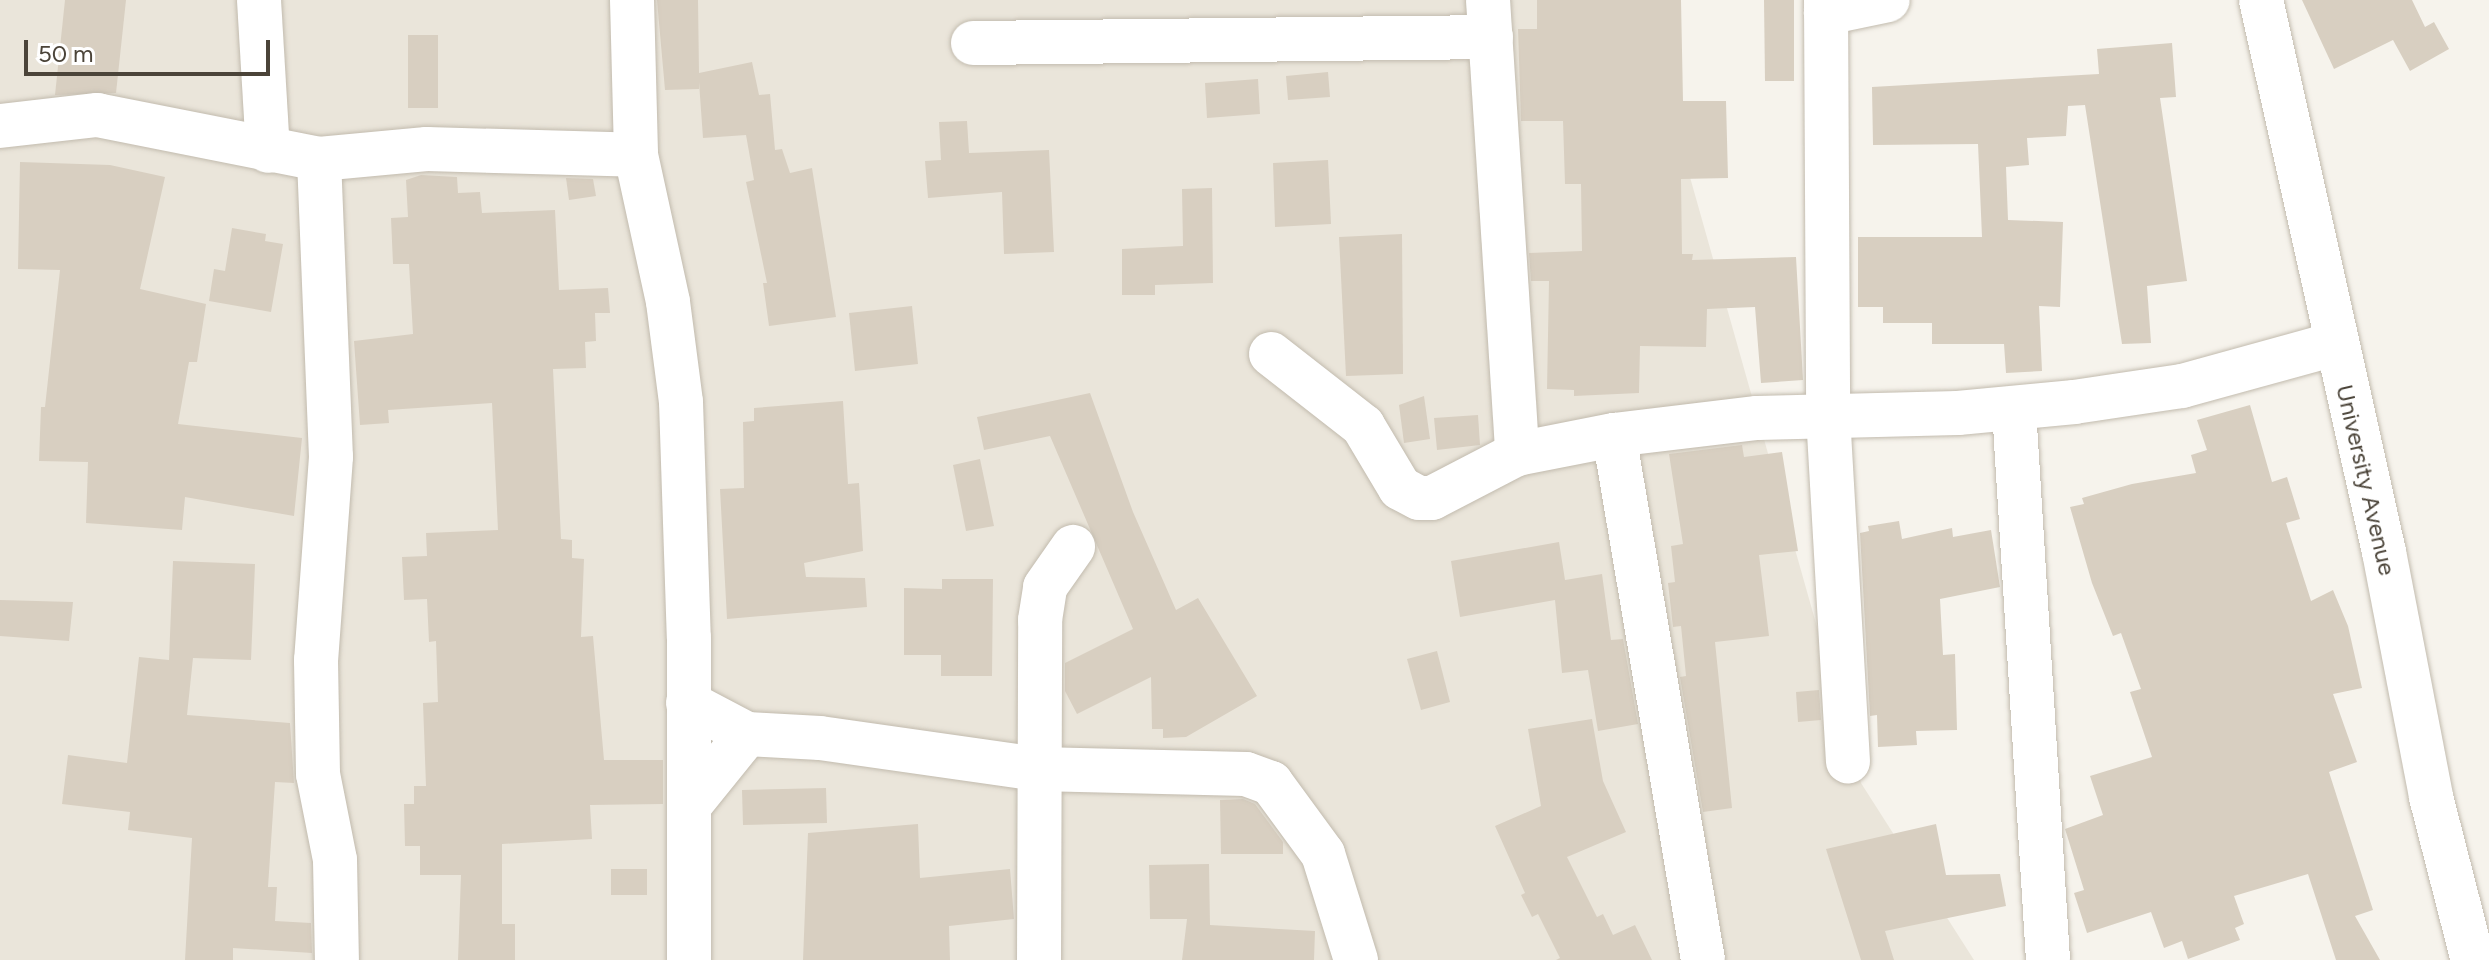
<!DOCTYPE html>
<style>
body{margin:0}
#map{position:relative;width:2489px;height:960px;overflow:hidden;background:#f6f3ec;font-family:Figtree,sans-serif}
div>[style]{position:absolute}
.residential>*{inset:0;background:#eae5da}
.building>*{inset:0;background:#d8cfc1}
.roads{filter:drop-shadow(0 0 2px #c2bbae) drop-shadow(0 0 2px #c2bbae)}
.minor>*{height:44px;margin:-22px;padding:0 22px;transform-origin:22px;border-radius:22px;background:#fff}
span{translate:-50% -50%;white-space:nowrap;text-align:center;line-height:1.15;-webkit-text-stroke:8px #fff;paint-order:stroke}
.street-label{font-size:24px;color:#4b4439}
.scale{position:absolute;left:24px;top:40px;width:246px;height:36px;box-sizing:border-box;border:4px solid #4b4439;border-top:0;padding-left:10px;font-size:24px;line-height:28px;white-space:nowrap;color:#4b4439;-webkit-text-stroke:6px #fff;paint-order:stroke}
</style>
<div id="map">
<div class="residential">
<i style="clip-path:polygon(0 0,1640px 0,1861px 783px,1974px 960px,0 960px)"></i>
</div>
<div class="building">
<i style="clip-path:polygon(65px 0,126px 0,116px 93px,55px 95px)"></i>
<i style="clip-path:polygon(657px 0,698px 0,699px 73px,752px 62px,759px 95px,770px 94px,775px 150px,782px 149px,790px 173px,812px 168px,836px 317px,769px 326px,763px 283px,767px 283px,746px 182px,754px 180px,746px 135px,703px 138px,699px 82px,699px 89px,665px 90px)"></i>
<i style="clip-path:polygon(1537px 0,1681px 0,1683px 101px,1726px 101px,1728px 178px,1681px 179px,1682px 254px,1693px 254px,1692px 260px,1796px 257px,1803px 380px,1761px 383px,1755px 307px,1707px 309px,1706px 347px,1640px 346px,1639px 393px,1574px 396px,1574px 390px,1547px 389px,1549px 281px,1531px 281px,1529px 253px,1582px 251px,1581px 184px,1565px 184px,1563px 121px,1521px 121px,1518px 29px,1537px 29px)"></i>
<i style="clip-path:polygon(1764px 0,1794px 0,1794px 81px,1765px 81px)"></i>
<i style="clip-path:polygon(2302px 0,2412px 0,2425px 27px,2434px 22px,2449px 49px,2410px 71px,2393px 40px,2334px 69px)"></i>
<i style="clip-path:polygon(408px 35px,438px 35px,438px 108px,408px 108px)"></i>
<i style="clip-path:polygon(2172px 43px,2176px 97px,2160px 98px,2187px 281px,2147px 286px,2151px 343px,2122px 344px,2085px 105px,2068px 106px,2066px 136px,2027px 138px,2029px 165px,2006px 167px,2008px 220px,2063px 222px,2060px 307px,2039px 306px,2042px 371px,2006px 373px,2004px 344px,1932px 344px,1932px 323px,1883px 323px,1883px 307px,1858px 307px,1858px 237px,1982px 237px,1978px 144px,1873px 145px,1872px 87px,2099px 74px,2097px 49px)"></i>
<i style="clip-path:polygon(1328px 72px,1330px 97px,1288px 100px,1286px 76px)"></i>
<i style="clip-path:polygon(1258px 79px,1260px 114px,1207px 118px,1205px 83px)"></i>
<i style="clip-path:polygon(967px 121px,969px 153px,1049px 150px,1054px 252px,1004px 254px,1002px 192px,928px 198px,925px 161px,941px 160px,939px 122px)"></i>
<i style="clip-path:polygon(1328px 160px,1331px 224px,1275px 227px,1273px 163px)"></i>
<i style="clip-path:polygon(20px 162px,110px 165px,165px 177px,140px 289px,206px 304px,197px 362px,189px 362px,178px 424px,302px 438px,294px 516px,185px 497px,182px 530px,86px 523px,88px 462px,39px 461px,41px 407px,45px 407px,60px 270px,18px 269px)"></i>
<i style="clip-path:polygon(421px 175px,457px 177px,458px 193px,480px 192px,482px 213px,555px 210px,559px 290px,608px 288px,610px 313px,595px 313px,596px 341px,585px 342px,586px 368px,553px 369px,561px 539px,572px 540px,572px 558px,584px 559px,581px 637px,593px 636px,604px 760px,663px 760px,663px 804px,590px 805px,592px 839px,502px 844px,502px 924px,515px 924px,515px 960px,458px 960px,461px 875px,420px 875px,420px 846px,405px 846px,404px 804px,414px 804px,414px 786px,426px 786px,423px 703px,438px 702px,436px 641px,429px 642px,427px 599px,404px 600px,402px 557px,427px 556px,426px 533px,498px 530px,492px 403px,388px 410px,389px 423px,360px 425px,354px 341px,413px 334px,409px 264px,393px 264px,391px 218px,408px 217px,406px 180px)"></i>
<i style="clip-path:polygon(566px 178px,593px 179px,596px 196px,569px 200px)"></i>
<i style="clip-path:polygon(1212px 188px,1213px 283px,1155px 285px,1155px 295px,1122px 295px,1122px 249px,1183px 246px,1182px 189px)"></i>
<i style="clip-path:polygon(232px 228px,266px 234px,265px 241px,283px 244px,271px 312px,209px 301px,214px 269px,225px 271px)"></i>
<i style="clip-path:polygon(1402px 234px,1403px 374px,1346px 376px,1339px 237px)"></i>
<i style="clip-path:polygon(912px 306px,918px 364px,855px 371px,849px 313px)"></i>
<i style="clip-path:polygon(1090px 393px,1133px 512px,1176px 610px,1198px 598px,1257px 696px,1186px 737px,1163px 738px,1163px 729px,1152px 729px,1151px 677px,1077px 714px,1065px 691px,1065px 663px,1133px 629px,1050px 436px,984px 450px,977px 417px)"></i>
<i style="clip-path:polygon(1424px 396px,1430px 439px,1404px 443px,1399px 405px)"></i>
<i style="clip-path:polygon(843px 401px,848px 484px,859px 483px,863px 551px,804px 563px,806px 577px,865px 578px,867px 607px,727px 619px,720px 489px,744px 488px,743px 422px,754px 421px,754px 408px)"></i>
<i style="clip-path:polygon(2250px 405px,2272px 482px,2287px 477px,2300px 519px,2286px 523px,2311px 601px,2333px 590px,2348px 626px,2362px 688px,2333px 694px,2357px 762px,2329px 772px,2373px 910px,2355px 916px,2380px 960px,2336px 960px,2308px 874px,2234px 896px,2244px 924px,2235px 928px,2240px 940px,2188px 959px,2182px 941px,2164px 948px,2151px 912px,2087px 933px,2074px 893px,2084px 890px,2065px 829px,2103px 815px,2090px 776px,2152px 757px,2130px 692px,2141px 689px,2121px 633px,2113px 636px,2092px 583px,2070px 507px,2084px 504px,2082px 498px,2132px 484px,2196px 473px,2191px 455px,2207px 450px,2197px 420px)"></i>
<i style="clip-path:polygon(1478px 415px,1480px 445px,1437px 450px,1434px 418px)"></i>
<i style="clip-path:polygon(1742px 445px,1744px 457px,1782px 452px,1798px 551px,1759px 555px,1769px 636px,1715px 642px,1732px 808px,1703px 812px,1680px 677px,1686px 676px,1681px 626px,1673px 627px,1668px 583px,1675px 582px,1671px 546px,1683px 544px,1669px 454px)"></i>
<i style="clip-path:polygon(980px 459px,994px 526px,966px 531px,953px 465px)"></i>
<i style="clip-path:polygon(1899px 521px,1902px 539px,1952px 528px,1953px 537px,1991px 530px,2000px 587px,1940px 599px,1943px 655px,1955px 654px,1957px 730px,1916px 731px,1917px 745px,1878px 747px,1877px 715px,1870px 716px,1860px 533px,1869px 531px,1868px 526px)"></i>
<i style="clip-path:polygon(1559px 542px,1565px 580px,1602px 574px,1611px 640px,1623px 639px,1638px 724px,1598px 731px,1588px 670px,1562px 673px,1555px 600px,1460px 617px,1451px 561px)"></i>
<i style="clip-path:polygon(173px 561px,255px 564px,251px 660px,193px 658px,187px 715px,290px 723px,294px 783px,275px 782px,268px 887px,277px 887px,275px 921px,311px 923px,312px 953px,233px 948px,233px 960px,185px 960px,192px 838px,128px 830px,130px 812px,62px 804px,68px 755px,127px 763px,139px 657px,169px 660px)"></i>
<i style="clip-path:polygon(942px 579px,993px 579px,992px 676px,941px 676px,941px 655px,904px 655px,904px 588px,942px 589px)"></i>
<i style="clip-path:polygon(0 600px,73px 602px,69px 641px,0 636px)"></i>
<i style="clip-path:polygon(1437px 651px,1450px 702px,1421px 710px,1407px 659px)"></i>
<i style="clip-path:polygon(1819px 690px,1821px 720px,1798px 722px,1796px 692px)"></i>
<i style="clip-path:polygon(1592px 719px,1603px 781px,1626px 832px,1567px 857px,1597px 917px,1603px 914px,1613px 935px,1635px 925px,1652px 960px,1556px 960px,1560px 958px,1538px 914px,1532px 917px,1521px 895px,1525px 893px,1495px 826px,1541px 806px,1528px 729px)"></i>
<i style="clip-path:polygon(826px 788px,827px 823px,743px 825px,742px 790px)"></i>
<i style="clip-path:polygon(1243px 799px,1255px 804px,1283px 842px,1283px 854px,1221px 854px,1220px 800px)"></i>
<i style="clip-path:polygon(918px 824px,920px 878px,1010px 869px,1014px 919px,949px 926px,950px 960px,803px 960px,808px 833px)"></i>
<i style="clip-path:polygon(1936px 824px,1946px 875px,2000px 874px,2006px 906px,1885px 931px,1894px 960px,1861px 960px,1826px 849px)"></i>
<i style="clip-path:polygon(1209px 864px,1210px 925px,1315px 931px,1314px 960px,1182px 960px,1187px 919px,1150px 919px,1149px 865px)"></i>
<i style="clip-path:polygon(611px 869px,647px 869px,647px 895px,611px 895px)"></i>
</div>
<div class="roads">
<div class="minor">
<i style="left:259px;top:0;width:151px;rotate:86.6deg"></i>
<i style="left:632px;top:0;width:155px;rotate:88.5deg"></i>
<i style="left:636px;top:155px;width:150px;rotate:77.7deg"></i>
<i style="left:668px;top:302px;width:101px;rotate:82.6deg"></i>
<i style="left:681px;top:402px;width:236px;rotate:88.1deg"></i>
<i style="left:689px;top:638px;width:322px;rotate:90deg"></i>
<i style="left:1488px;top:0;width:455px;rotate:86.3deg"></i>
<i style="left:1826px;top:0;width:415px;rotate:89.7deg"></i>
<i style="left:1828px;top:415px;width:347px;rotate:86.7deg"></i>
<i style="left:2261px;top:0;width:566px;rotate:77.44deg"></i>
<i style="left:2384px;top:552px;width:249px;rotate:79.1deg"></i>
<i style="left:2431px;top:797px;width:168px;rotate:75.6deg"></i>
<i style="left:1826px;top:13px;width:63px;rotate:-11.8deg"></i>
<i style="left:973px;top:43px;width:518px;rotate:-0.66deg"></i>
<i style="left:0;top:126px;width:98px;rotate:-6.5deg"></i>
<i style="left:97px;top:115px;width:226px;rotate:11.2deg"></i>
<i style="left:319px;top:159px;width:108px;rotate:-5.3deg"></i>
<i style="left:427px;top:149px;width:209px;rotate:1.6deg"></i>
<i style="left:319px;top:159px;width:298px;rotate:87.7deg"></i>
<i style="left:331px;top:457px;width:204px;rotate:94.2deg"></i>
<i style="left:316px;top:660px;width:114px;rotate:89deg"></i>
<i style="left:318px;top:774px;width:88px;rotate:78.8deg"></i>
<i style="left:335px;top:860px;width:100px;rotate:88.9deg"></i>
<i style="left:1271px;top:354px;width:117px;rotate:38deg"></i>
<i style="left:1363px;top:426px;width:72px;rotate:59.2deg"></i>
<i style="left:1400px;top:488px;width:21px;rotate:28deg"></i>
<i style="left:1419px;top:498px;width:13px"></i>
<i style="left:1432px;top:498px;width:96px;rotate:-27.4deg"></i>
<i style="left:1517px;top:454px;width:99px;rotate:-11.1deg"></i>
<i style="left:1614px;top:435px;width:144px;rotate:-6.8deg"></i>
<i style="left:1757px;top:418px;width:201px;rotate:-1.4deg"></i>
<i style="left:1958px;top:413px;width:117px;rotate:-5.4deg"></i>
<i style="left:2074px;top:402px;width:109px;rotate:-8.4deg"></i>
<i style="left:2182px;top:386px;width:158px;rotate:-15.4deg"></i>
<i style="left:2014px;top:409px;width:552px;rotate:86.47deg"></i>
<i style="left:1614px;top:435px;width:532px;rotate:80.38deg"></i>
<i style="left:688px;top:703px;width:67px;rotate:27.7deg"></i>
<i style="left:747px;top:734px;width:73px;rotate:3.1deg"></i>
<i style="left:820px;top:738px;width:220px;rotate:8.1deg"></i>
<i style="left:1038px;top:769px;width:208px;rotate:1.4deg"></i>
<i style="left:1246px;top:774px;width:27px;rotate:20deg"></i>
<i style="left:1271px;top:783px;width:88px;rotate:53.8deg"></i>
<i style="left:1323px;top:854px;width:111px;rotate:72.7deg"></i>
<i style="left:689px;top:806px;width:92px;rotate:-51.1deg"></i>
<i style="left:1039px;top:960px;width:340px;rotate:-89.8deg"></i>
<i style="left:1040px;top:620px;width:33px;rotate:-81deg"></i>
<i style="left:1045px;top:587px;width:49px;rotate:-55deg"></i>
</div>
</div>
<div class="street-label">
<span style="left:2366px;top:480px;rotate:77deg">University Avenue</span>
</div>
<div class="scale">50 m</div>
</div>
